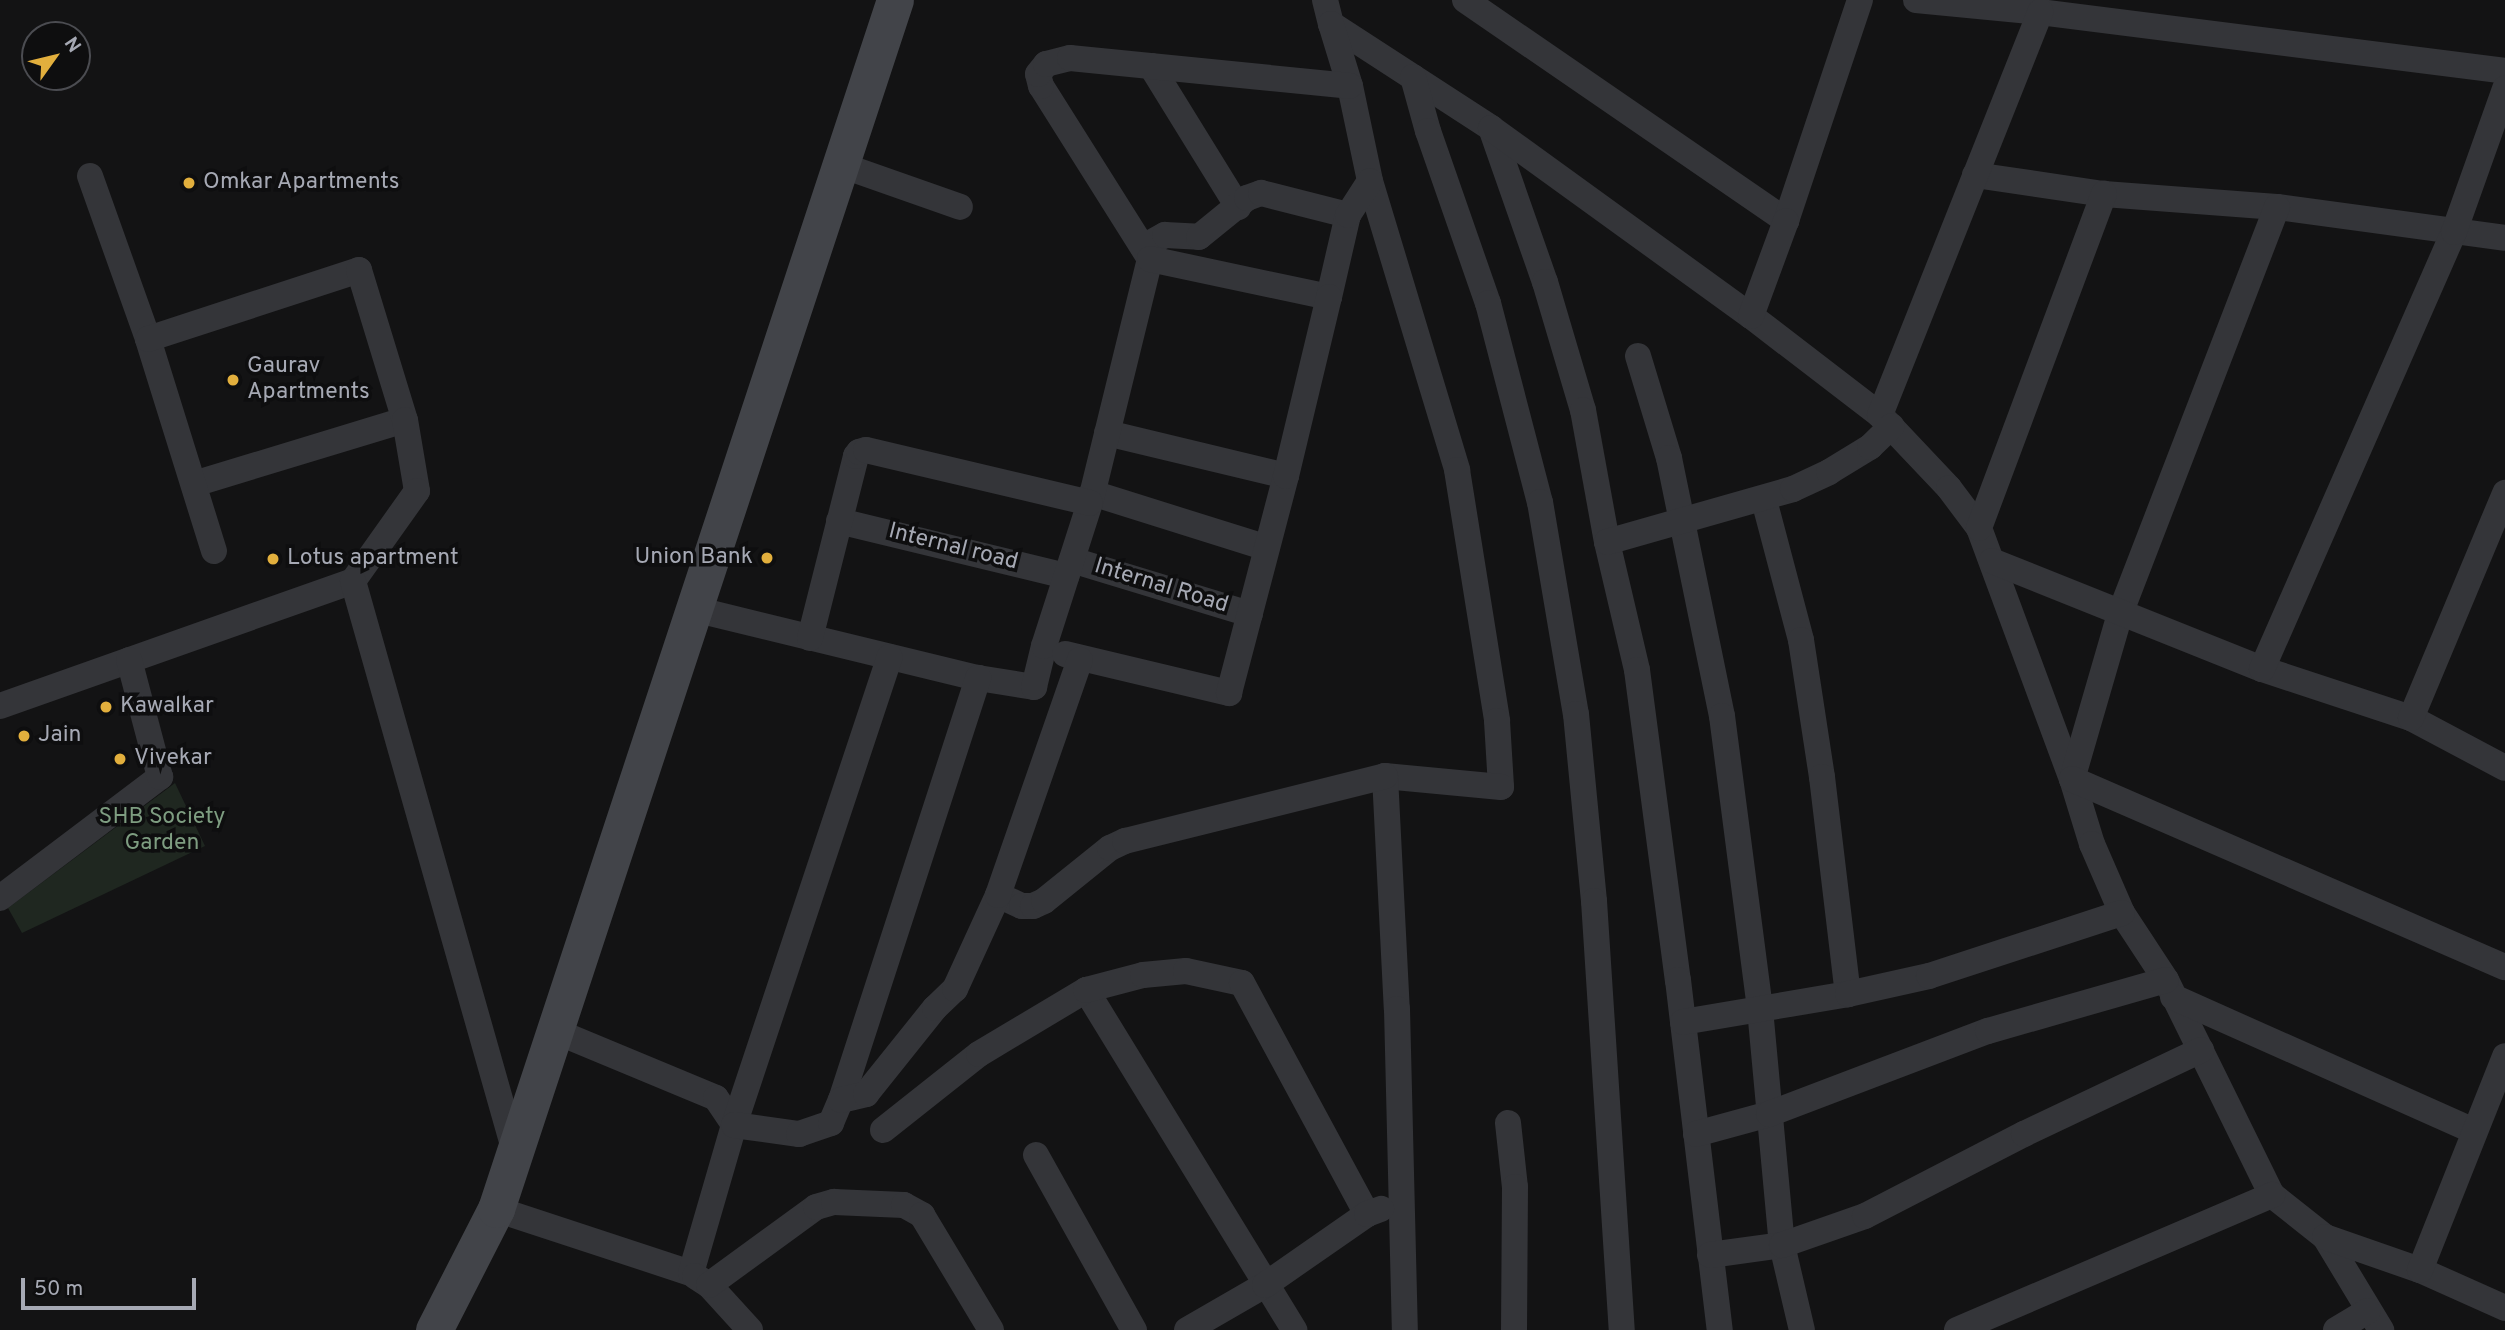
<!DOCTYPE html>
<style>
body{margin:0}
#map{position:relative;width:2505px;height:1330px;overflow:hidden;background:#131314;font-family:Overpass,sans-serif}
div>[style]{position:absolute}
.green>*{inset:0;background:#1f2720}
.street>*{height:26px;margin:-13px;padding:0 13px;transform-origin:13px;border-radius:13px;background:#343539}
.secondary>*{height:37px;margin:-18.5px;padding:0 18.5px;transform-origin:18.5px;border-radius:18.5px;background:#424449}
.dots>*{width:19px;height:19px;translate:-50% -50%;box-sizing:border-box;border:4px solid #0e0e0f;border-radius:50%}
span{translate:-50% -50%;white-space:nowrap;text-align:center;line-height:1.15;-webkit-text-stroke:7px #0e0e0f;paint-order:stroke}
.poi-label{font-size:23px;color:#a6a9b4}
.left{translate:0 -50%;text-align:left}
.right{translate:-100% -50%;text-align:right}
.street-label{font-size:23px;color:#a6a9b4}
.park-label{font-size:23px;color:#7e9d81}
.north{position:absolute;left:21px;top:21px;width:70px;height:70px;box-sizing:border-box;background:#0e0e0f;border:2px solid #4b4c51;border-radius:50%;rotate:56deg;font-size:19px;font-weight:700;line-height:28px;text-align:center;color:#a6a9b4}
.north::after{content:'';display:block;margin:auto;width:24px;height:32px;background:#e2af3d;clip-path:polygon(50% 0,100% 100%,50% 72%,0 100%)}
.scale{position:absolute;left:21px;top:1278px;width:175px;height:32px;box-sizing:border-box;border:4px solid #a6a9b4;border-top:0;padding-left:9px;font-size:21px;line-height:24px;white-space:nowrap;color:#a6a9b4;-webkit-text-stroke:5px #0e0e0f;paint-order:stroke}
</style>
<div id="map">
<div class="green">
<i style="clip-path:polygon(175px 783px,205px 846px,22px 933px,8px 908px)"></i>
</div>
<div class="street">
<i style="left:1325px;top:0;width:25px;rotate:76deg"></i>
<i style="left:1331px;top:24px;width:191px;rotate:33deg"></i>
<i style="left:1491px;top:128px;width:163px;rotate:70.7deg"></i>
<i style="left:1545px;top:282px;width:134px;rotate:73.5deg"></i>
<i style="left:1583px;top:410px;width:134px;rotate:79.7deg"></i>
<i style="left:1607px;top:542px;width:131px;rotate:76.8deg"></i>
<i style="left:1637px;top:670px;width:313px;rotate:82.5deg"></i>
<i style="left:1678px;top:980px;width:353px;rotate:83.2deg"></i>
<i style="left:1465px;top:0;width:390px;rotate:34.5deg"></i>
<i style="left:1786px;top:221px;width:233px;rotate:-71.5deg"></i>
<i style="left:1916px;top:0;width:125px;rotate:5.5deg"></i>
<i style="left:2040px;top:12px;width:469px;rotate:7.2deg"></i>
<i style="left:1331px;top:24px;width:65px;rotate:73deg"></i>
<i style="left:1350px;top:86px;width:97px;rotate:78.1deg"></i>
<i style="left:1370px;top:181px;width:302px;rotate:73.2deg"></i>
<i style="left:1457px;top:470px;width:254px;rotate:80.9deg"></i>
<i style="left:1497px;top:721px;width:66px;rotate:86.5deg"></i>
<i style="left:1501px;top:787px;width:117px;rotate:-174.6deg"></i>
<i style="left:1385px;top:776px;width:233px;rotate:87.1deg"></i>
<i style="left:1397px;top:1009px;width:321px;rotate:88.6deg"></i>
<i style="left:1151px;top:66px;width:166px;rotate:58.3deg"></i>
<i style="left:1413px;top:77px;width:56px;rotate:74.5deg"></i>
<i style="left:1428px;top:131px;width:182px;rotate:70.8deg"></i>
<i style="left:1488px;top:303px;width:206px;rotate:75.4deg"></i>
<i style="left:1540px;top:502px;width:215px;rotate:80.4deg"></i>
<i style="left:1576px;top:714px;width:188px;rotate:84.5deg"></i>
<i style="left:1594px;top:901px;width:430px;rotate:86.3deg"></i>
<i style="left:1491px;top:128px;width:321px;rotate:35.9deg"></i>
<i style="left:1751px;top:316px;width:163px;rotate:37.5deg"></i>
<i style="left:1880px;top:415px;width:100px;rotate:46.6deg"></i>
<i style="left:1949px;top:488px;width:50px;rotate:53.1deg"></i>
<i style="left:1979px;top:528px;width:268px;rotate:69.7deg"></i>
<i style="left:2072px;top:779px;width:68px;rotate:72.9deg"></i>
<i style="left:2092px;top:844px;width:75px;rotate:66.5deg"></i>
<i style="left:2122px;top:913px;width:80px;rotate:56.7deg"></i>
<i style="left:2166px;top:980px;width:240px;rotate:63.8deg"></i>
<i style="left:2272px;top:1195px;width:68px;rotate:38.4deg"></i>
<i style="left:2325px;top:1237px;width:109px;rotate:58.9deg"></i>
<i style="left:841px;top:165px;width:126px;rotate:19.4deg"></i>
<i style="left:1975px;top:175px;width:130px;rotate:8.4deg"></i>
<i style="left:2104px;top:194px;width:173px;rotate:4.3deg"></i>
<i style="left:2277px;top:207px;width:230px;rotate:7.7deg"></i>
<i style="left:90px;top:176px;width:173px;rotate:70.4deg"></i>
<i style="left:2277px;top:207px;width:436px;rotate:111.1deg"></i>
<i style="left:2120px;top:614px;width:172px;rotate:106.2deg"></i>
<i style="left:2072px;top:779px;width:472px;rotate:23.5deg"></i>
<i style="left:1143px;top:247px;width:25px;rotate:-29deg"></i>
<i style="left:1165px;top:235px;width:34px;rotate:3deg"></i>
<i style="left:1199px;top:237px;width:62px;rotate:-39.1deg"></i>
<i style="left:1247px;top:198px;width:15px;rotate:-20deg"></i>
<i style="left:1261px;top:193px;width:90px;rotate:14.2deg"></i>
<i style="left:1150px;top:259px;width:204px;rotate:-122.2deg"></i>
<i style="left:1041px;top:86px;width:12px;rotate:-104deg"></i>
<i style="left:1038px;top:74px;width:13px;rotate:-51deg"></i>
<i style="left:1046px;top:64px;width:25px;rotate:-14deg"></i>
<i style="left:1070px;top:58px;width:281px;rotate:5.7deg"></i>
<i style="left:1751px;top:316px;width:101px;rotate:-69.8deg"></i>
<i style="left:1638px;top:356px;width:107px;rotate:73.1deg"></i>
<i style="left:1669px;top:458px;width:263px;rotate:78.4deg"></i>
<i style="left:1722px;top:716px;width:295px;rotate:82.6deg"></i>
<i style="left:1760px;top:1009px;width:237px;rotate:84.7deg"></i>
<i style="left:1782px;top:1245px;width:87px;rotate:76.8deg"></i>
<i style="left:1880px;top:415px;width:434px;rotate:-68.3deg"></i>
<i style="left:1107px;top:433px;width:184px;rotate:13.5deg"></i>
<i style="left:194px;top:484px;width:220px;rotate:-16.9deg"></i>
<i style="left:1092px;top:493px;width:183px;rotate:17.4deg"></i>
<i style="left:1764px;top:500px;width:145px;rotate:75.2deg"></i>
<i style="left:1801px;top:640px;width:139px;rotate:81.3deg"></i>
<i style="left:1822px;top:777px;width:219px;rotate:83.2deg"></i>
<i style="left:839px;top:521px;width:234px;rotate:13.6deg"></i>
<i style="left:1979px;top:528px;width:357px;rotate:-69.5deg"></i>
<i style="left:1607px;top:542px;width:193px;rotate:-15.9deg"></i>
<i style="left:1793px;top:489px;width:40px;rotate:-25deg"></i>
<i style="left:1829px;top:472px;width:48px;rotate:-31.4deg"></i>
<i style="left:1870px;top:447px;width:30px;rotate:-44deg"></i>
<i style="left:214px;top:551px;width:222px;rotate:-107.3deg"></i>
<i style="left:148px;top:339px;width:222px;rotate:-18.1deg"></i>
<i style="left:359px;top:270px;width:157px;rotate:73deg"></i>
<i style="left:405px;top:420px;width:72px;rotate:80.4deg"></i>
<i style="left:417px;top:491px;width:110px;rotate:125.4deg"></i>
<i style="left:1072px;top:560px;width:186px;rotate:16.9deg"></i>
<i style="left:1992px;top:561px;width:291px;rotate:21.8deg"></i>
<i style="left:2262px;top:669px;width:157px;rotate:18.2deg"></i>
<i style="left:2411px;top:718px;width:106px;rotate:28deg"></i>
<i style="left:694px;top:609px;width:292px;rotate:13.7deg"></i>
<i style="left:978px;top:678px;width:57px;rotate:9.1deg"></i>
<i style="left:1034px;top:687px;width:42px;rotate:-76.3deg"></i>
<i style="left:1044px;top:646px;width:150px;rotate:-72.2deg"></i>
<i style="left:1090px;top:503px;width:251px;rotate:-76.2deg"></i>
<i style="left:1150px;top:259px;width:183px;rotate:12deg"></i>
<i style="left:1329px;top:297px;width:84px;rotate:-77deg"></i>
<i style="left:1348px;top:215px;width:40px;rotate:-57.1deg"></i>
<i style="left:810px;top:638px;width:188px;rotate:-75.8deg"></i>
<i style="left:856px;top:456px;width:5px;rotate:-53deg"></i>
<i style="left:859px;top:452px;width:7px;rotate:-16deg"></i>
<i style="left:866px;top:450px;width:230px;rotate:13.3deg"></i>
<i style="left:1065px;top:654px;width:169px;rotate:13.4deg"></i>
<i style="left:1229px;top:693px;width:224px;rotate:-75.3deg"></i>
<i style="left:1286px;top:476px;width:184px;rotate:-76.5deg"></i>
<i style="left:2262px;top:669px;width:477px;rotate:-66.3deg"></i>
<i style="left:2454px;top:232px;width:152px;rotate:-70.4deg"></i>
<i style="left:0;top:706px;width:374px;rotate:-19.5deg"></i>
<i style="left:353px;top:581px;width:594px;rotate:74.16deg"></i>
<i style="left:2411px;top:718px;width:244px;rotate:-67.3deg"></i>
<i style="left:998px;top:895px;width:26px;rotate:25deg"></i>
<i style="left:1022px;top:906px;width:11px"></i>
<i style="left:1033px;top:906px;width:12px;rotate:-24deg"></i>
<i style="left:1044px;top:901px;width:85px;rotate:-38.8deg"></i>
<i style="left:1110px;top:848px;width:17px;rotate:-25deg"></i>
<i style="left:1125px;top:841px;width:268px;rotate:-14deg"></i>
<i style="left:0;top:898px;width:201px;rotate:-37.1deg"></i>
<i style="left:160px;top:777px;width:121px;rotate:-104.8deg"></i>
<i style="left:1086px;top:990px;width:399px;rotate:58.5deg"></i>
<i style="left:2173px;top:997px;width:329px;rotate:24deg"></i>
<i style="left:1683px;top:1022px;width:167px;rotate:-9.6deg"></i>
<i style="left:1848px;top:994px;width:83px;rotate:-12.5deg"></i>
<i style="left:1929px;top:976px;width:203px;rotate:-18.1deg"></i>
<i style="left:555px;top:1031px;width:174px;rotate:22.6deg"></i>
<i style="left:716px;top:1098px;width:32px;rotate:56deg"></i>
<i style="left:841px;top:1100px;width:444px;rotate:-72deg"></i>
<i style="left:1508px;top:1123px;width:64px;rotate:83.8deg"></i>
<i style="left:1515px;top:1187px;width:143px;rotate:90.4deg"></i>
<i style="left:734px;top:1125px;width:493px;rotate:-71.6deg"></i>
<i style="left:883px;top:1130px;width:122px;rotate:-38.4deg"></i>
<i style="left:979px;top:1054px;width:125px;rotate:-30.9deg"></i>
<i style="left:1086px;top:990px;width:59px;rotate:-14.7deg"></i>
<i style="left:1143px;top:975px;width:43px;rotate:-5.3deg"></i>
<i style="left:1186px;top:971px;width:57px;rotate:12.1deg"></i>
<i style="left:1242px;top:983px;width:263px;rotate:61.6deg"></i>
<i style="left:1696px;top:1134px;width:76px;rotate:-15.3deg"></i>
<i style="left:1769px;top:1114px;width:234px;rotate:-20.8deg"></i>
<i style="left:1988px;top:1031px;width:185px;rotate:-16deg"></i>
<i style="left:1036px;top:1155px;width:201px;rotate:60.8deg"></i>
<i style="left:496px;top:1209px;width:205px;rotate:18.2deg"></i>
<i style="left:691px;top:1273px;width:154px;rotate:-73.8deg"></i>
<i style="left:734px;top:1125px;width:66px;rotate:7.9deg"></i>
<i style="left:799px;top:1134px;width:34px;rotate:-19deg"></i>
<i style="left:831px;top:1123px;width:25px;rotate:-67deg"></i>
<i style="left:841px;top:1100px;width:26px;rotate:-13deg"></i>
<i style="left:866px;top:1094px;width:110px;rotate:-51.3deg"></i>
<i style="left:935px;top:1008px;width:28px;rotate:-44deg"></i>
<i style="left:955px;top:989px;width:103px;rotate:-65.4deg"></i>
<i style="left:998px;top:895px;width:249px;rotate:-70.8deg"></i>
<i style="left:2325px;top:1237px;width:101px;rotate:19.2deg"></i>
<i style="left:2420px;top:1270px;width:93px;rotate:24.1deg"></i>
<i style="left:1710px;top:1255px;width:73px;rotate:-7.9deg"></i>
<i style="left:1782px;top:1245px;width:88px;rotate:-19.3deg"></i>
<i style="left:1865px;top:1216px;width:179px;rotate:-27.3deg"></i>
<i style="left:2024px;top:1134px;width:196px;rotate:-25.4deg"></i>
<i style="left:2420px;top:1270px;width:230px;rotate:-68.3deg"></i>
<i style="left:695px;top:1276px;width:17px;rotate:33deg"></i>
<i style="left:709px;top:1285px;width:61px;rotate:47.7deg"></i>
<i style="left:709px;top:1285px;width:132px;rotate:-36.1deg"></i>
<i style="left:816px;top:1207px;width:19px;rotate:-16deg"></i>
<i style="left:834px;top:1202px;width:70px;rotate:2.5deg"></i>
<i style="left:904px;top:1205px;width:21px;rotate:29deg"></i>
<i style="left:922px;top:1215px;width:134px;rotate:59deg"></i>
<i style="left:1187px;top:1330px;width:90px;rotate:-30deg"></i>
<i style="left:1265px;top:1285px;width:124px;rotate:-34.8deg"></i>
<i style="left:1367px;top:1214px;width:15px;rotate:-20deg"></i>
<i style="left:1957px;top:1330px;width:343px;rotate:-23.2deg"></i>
<i style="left:2336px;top:1330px;width:37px;rotate:-31deg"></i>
</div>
<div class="secondary">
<i style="left:434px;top:1330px;width:136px;rotate:-62.9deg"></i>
<i style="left:496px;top:1209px;width:1273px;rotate:-71.74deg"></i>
</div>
<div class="dots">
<i style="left:189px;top:183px;background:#e2af3d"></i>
<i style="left:233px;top:380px;background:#e2af3d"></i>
<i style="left:767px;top:558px;background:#e2af3d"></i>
<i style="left:273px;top:559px;background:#e2af3d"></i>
<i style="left:106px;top:707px;background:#e2af3d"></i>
<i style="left:24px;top:736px;background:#e2af3d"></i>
<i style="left:120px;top:759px;background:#e2af3d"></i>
</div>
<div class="poi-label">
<span class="left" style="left:203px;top:183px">Omkar Apartments</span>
<span class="left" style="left:247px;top:380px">Gaurav<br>Apartments</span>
<span class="right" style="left:753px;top:558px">Union Bank</span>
<span class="left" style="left:287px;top:559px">Lotus apartment</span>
<span class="left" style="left:120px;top:707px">Kawalkar</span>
<span class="left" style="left:38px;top:736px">Jain</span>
<span class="left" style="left:134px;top:759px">Vivekar</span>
</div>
<div class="street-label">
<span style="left:953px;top:548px;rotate:14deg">Internal road</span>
<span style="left:1161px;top:587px;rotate:17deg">Internal Road</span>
</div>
<div class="park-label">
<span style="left:162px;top:831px">SHB Society<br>Garden</span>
</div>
<div class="north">N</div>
<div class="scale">50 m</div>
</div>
